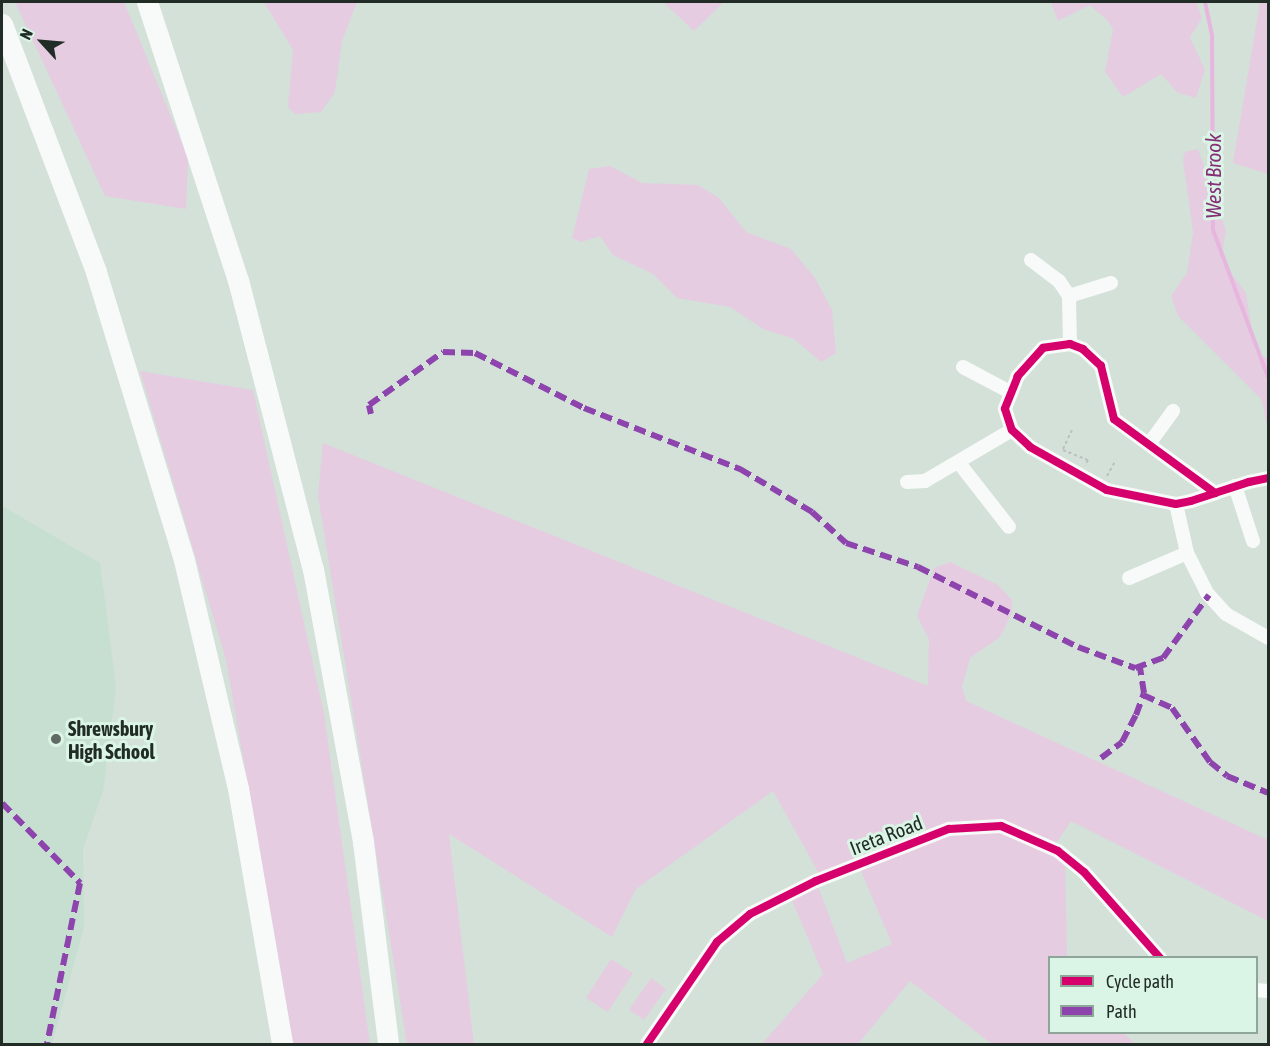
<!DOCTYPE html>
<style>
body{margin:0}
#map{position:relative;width:1270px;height:1046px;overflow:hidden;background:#d3e1d9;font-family:"Asap Condensed",sans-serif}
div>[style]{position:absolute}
.built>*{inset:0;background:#c6dfd0}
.green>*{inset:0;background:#e5cce1}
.stream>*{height:4px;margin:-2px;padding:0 2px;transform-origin:2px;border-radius:2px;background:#e7b6de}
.path>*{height:2px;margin-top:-1px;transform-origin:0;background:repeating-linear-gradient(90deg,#bcc1be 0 3px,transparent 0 6px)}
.minor>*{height:14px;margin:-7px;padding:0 7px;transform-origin:7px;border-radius:7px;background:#f8faf9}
.highway>*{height:21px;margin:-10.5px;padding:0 10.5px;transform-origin:10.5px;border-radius:10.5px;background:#f8faf9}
.quiet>*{height:6px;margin-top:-3px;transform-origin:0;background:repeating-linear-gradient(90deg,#8e44ad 0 12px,transparent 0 18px)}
.cycleway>*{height:8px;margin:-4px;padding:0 4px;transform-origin:4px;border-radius:4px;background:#d6006c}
.dots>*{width:16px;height:16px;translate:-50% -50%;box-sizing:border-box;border:3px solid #daf5e5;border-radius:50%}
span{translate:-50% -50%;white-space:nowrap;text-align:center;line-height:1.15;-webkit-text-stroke:6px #daf5e5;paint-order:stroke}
.poi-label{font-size:20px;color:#222c26;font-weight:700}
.left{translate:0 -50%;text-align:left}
.street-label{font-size:20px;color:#222c26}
.water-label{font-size:21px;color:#852f77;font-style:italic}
.frame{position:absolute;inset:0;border:3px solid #222c26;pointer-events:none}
.legend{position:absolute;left:1048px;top:956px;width:210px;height:78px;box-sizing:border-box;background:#daf5e5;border:2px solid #90a599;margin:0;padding:8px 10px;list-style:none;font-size:18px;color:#222c26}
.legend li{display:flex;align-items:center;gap:12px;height:30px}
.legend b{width:30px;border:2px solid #90a599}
.north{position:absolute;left:12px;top:12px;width:60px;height:60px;-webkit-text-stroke:4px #daf5e5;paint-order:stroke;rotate:296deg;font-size:16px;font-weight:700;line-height:24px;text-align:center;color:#222c26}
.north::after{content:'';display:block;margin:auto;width:21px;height:27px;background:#222c26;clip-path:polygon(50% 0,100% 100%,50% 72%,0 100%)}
</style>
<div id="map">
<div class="built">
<i style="clip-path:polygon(2px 506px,100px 563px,116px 688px,103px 791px,83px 849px,84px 927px,52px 1044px,2px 1044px)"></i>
</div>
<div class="green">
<i style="clip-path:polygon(15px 2px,124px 2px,188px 158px,186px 209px,105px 196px)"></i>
<i style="clip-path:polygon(264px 2px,357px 2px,342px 41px,335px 92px,321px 112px,295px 114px,288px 107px,293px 50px)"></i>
<i style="clip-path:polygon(663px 2px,724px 2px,694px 31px)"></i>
<i style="clip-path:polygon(1051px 2px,1196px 2px,1202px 18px,1190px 37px,1205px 70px,1196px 98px,1178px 93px,1161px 74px,1123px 97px,1105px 72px,1113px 29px,1107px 20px,1090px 5px,1058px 21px)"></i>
<i style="clip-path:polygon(1260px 2px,1268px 2px,1268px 174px,1233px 163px)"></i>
<i style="clip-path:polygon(1198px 149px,1226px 231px,1221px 260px,1246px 293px,1255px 351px,1268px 359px,1268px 433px,1262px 400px,1178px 316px,1171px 296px,1187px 273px,1193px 232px,1183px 160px,1185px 152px)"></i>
<i style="clip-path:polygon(610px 166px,642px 183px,698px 185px,719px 198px,746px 232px,791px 249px,815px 278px,832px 310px,836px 353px,821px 362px,794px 339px,763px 329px,730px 307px,677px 298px,653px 274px,613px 255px,600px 236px,581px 242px,572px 238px,589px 169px)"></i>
<i style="clip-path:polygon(140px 371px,253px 390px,324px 714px,370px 1044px,293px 1044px,226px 660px)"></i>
<i style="clip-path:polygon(323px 443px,928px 686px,929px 639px,917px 616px,934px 568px,950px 562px,998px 585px,1012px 600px,1012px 613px,1000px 637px,970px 658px,962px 687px,966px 701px,1268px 840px,1268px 921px,1071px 821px,1053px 848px,1065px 856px,1067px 957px,1050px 958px,1050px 1032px,1124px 1033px,1135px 1044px,992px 1044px,910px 981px,858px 1044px,762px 1044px,823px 974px,789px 893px,816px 881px,847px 963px,892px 944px,858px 864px,822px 879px,773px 791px,636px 889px,612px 937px,449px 834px,474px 1044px,407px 1044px,318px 496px)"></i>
<i style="clip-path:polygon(611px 959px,633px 973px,608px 1012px,586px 998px)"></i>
<i style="clip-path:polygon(651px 978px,666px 989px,644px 1020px,629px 1010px)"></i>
</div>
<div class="stream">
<i style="left:1205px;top:2px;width:35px;rotate:78deg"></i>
<i style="left:1212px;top:36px;width:194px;rotate:89.7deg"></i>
<i style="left:1213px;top:230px;width:157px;rotate:69.5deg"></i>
</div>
<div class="path">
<i style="left:1063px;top:449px;width:21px;rotate:-65deg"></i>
<i style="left:1063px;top:450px;width:27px;rotate:22deg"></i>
<i style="left:1088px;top:460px;width:6px;rotate:121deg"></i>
<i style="left:1107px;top:476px;width:18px;rotate:-61deg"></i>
</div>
<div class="minor">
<i style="left:1031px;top:260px;width:35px;rotate:37deg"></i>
<i style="left:1059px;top:281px;width:18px;rotate:56deg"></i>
<i style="left:1070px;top:344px;width:48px;rotate:-91.2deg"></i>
<i style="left:1069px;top:296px;width:44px;rotate:-17.2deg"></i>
<i style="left:963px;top:367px;width:53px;rotate:28deg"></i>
<i style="left:1149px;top:444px;width:41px;rotate:-54deg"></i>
<i style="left:959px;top:463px;width:81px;rotate:52deg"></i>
<i style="left:907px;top:482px;width:18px;rotate:-3deg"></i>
<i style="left:925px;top:481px;width:101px;rotate:-30.4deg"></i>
<i style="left:1235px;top:486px;width:58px;rotate:71.9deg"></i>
<i style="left:1215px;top:493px;width:125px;rotate:-143.8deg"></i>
<i style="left:1114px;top:419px;width:55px;rotate:-103.8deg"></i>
<i style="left:1101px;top:366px;width:25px;rotate:-137deg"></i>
<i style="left:1083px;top:349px;width:14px;rotate:-159deg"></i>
<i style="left:1070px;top:344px;width:27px;rotate:172deg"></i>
<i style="left:1043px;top:348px;width:38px;rotate:132deg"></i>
<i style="left:1018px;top:376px;width:35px;rotate:112deg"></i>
<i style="left:1005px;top:409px;width:22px;rotate:72deg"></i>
<i style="left:1012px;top:430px;width:25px;rotate:43deg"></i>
<i style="left:1030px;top:447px;width:88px;rotate:29.2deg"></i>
<i style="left:1107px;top:490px;width:70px;rotate:11.5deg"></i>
<i style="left:1176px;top:504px;width:15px;rotate:-11deg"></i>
<i style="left:1191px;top:501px;width:25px;rotate:-18deg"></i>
<i style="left:1215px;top:493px;width:36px;rotate:-18deg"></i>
<i style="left:1249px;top:482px;width:19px;rotate:-12deg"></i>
<i style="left:1176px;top:504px;width:50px;rotate:77.3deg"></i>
<i style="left:1187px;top:553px;width:45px;rotate:63.4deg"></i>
<i style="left:1207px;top:593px;width:28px;rotate:48deg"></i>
<i style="left:1226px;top:614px;width:48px;rotate:29.7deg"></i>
<i style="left:1129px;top:578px;width:63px;rotate:-23.3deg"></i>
<i style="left:1256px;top:990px;width:12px;rotate:5deg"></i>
<i style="left:647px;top:1044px;width:124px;rotate:-55.5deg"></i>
<i style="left:717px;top:942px;width:43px;rotate:-40.3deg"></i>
<i style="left:750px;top:914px;width:74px;rotate:-26.6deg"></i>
<i style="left:816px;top:881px;width:143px;rotate:-21.4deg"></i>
<i style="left:949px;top:829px;width:52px;rotate:-3.3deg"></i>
<i style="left:1001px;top:826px;width:62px;rotate:23.7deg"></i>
<i style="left:1058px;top:851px;width:33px;rotate:39deg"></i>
<i style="left:1084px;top:872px;width:115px;rotate:48.5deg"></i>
</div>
<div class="highway">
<i style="left:147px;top:2px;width:293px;rotate:71.9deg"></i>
<i style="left:238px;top:280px;width:299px;rotate:75.5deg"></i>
<i style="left:313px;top:569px;width:278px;rotate:79.6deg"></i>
<i style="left:363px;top:842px;width:204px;rotate:82.9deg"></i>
<i style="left:2px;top:24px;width:265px;rotate:69.2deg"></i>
<i style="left:96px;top:272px;width:301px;rotate:73deg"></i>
<i style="left:184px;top:560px;width:234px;rotate:76.7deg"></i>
<i style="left:238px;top:788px;width:260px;rotate:80.2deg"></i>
</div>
<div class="quiet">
<i style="left:371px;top:414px;width:9px;rotate:-103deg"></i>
<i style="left:369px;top:405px;width:91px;rotate:-35.6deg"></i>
<i style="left:443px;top:352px;width:32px;rotate:2deg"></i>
<i style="left:475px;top:353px;width:122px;rotate:26.8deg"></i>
<i style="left:584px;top:408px;width:168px;rotate:21.4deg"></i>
<i style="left:740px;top:469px;width:84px;rotate:30.8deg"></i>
<i style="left:812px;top:512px;width:46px;rotate:42.4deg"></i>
<i style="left:846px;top:543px;width:76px;rotate:18.4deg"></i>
<i style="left:918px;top:567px;width:179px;rotate:26.6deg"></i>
<i style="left:1078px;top:647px;width:61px;rotate:20.2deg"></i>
<i style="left:1135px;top:668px;width:30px;rotate:-20deg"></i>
<i style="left:1163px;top:658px;width:78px;rotate:-53.9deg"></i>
<i style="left:1143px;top:695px;width:32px;rotate:24deg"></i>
<i style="left:1172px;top:708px;width:66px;rotate:54.9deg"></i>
<i style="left:1210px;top:762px;width:22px;rotate:39deg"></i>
<i style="left:1227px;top:776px;width:44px;rotate:22.5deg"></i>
<i style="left:1101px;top:758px;width:26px;rotate:-37deg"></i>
<i style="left:1122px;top:742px;width:30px;rotate:-63deg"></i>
<i style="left:1136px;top:715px;width:23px;rotate:-70deg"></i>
<i style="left:1144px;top:693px;width:26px;rotate:-99deg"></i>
<i style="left:2px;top:803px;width:112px;rotate:45.7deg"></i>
<i style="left:80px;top:883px;width:164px;rotate:101.6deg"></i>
</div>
<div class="cycleway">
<i style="left:1215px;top:493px;width:125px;rotate:-143.8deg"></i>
<i style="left:1114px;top:419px;width:55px;rotate:-103.8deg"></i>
<i style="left:1101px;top:366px;width:25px;rotate:-137deg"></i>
<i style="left:1083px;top:349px;width:14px;rotate:-159deg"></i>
<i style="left:1070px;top:344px;width:27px;rotate:172deg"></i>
<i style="left:1043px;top:348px;width:38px;rotate:132deg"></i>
<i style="left:1018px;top:376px;width:35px;rotate:112deg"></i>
<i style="left:1005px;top:409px;width:22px;rotate:72deg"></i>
<i style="left:1012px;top:430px;width:25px;rotate:43deg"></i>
<i style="left:1030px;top:447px;width:88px;rotate:29.2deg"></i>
<i style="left:1107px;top:490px;width:70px;rotate:11.5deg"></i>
<i style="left:1176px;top:504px;width:15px;rotate:-11deg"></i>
<i style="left:1191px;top:501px;width:25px;rotate:-18deg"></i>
<i style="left:1215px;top:493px;width:36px;rotate:-18deg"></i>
<i style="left:1249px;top:482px;width:19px;rotate:-12deg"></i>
<i style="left:647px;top:1044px;width:124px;rotate:-55.5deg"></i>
<i style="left:717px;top:942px;width:43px;rotate:-40.3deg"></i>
<i style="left:750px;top:914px;width:74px;rotate:-26.6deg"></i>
<i style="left:816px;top:881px;width:143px;rotate:-21.4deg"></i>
<i style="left:949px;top:829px;width:52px;rotate:-3.3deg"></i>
<i style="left:1001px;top:826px;width:62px;rotate:23.7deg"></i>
<i style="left:1058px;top:851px;width:33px;rotate:39deg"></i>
<i style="left:1084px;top:872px;width:115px;rotate:48.5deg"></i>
</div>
<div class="dots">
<i style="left:56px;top:739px;background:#606b65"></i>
</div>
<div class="poi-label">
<span class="left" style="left:68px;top:740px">Shrewsbury<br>High School</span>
</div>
<div class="street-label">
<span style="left:886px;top:835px;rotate:-21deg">Ireta Road</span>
</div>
<div class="water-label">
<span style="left:1213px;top:176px;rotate:-90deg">West Brook</span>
</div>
<div class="frame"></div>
<ul class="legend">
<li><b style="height:8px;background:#d6006c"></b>Cycle path</li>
<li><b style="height:8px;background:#8e44ad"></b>Path</li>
</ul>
<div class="north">N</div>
</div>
